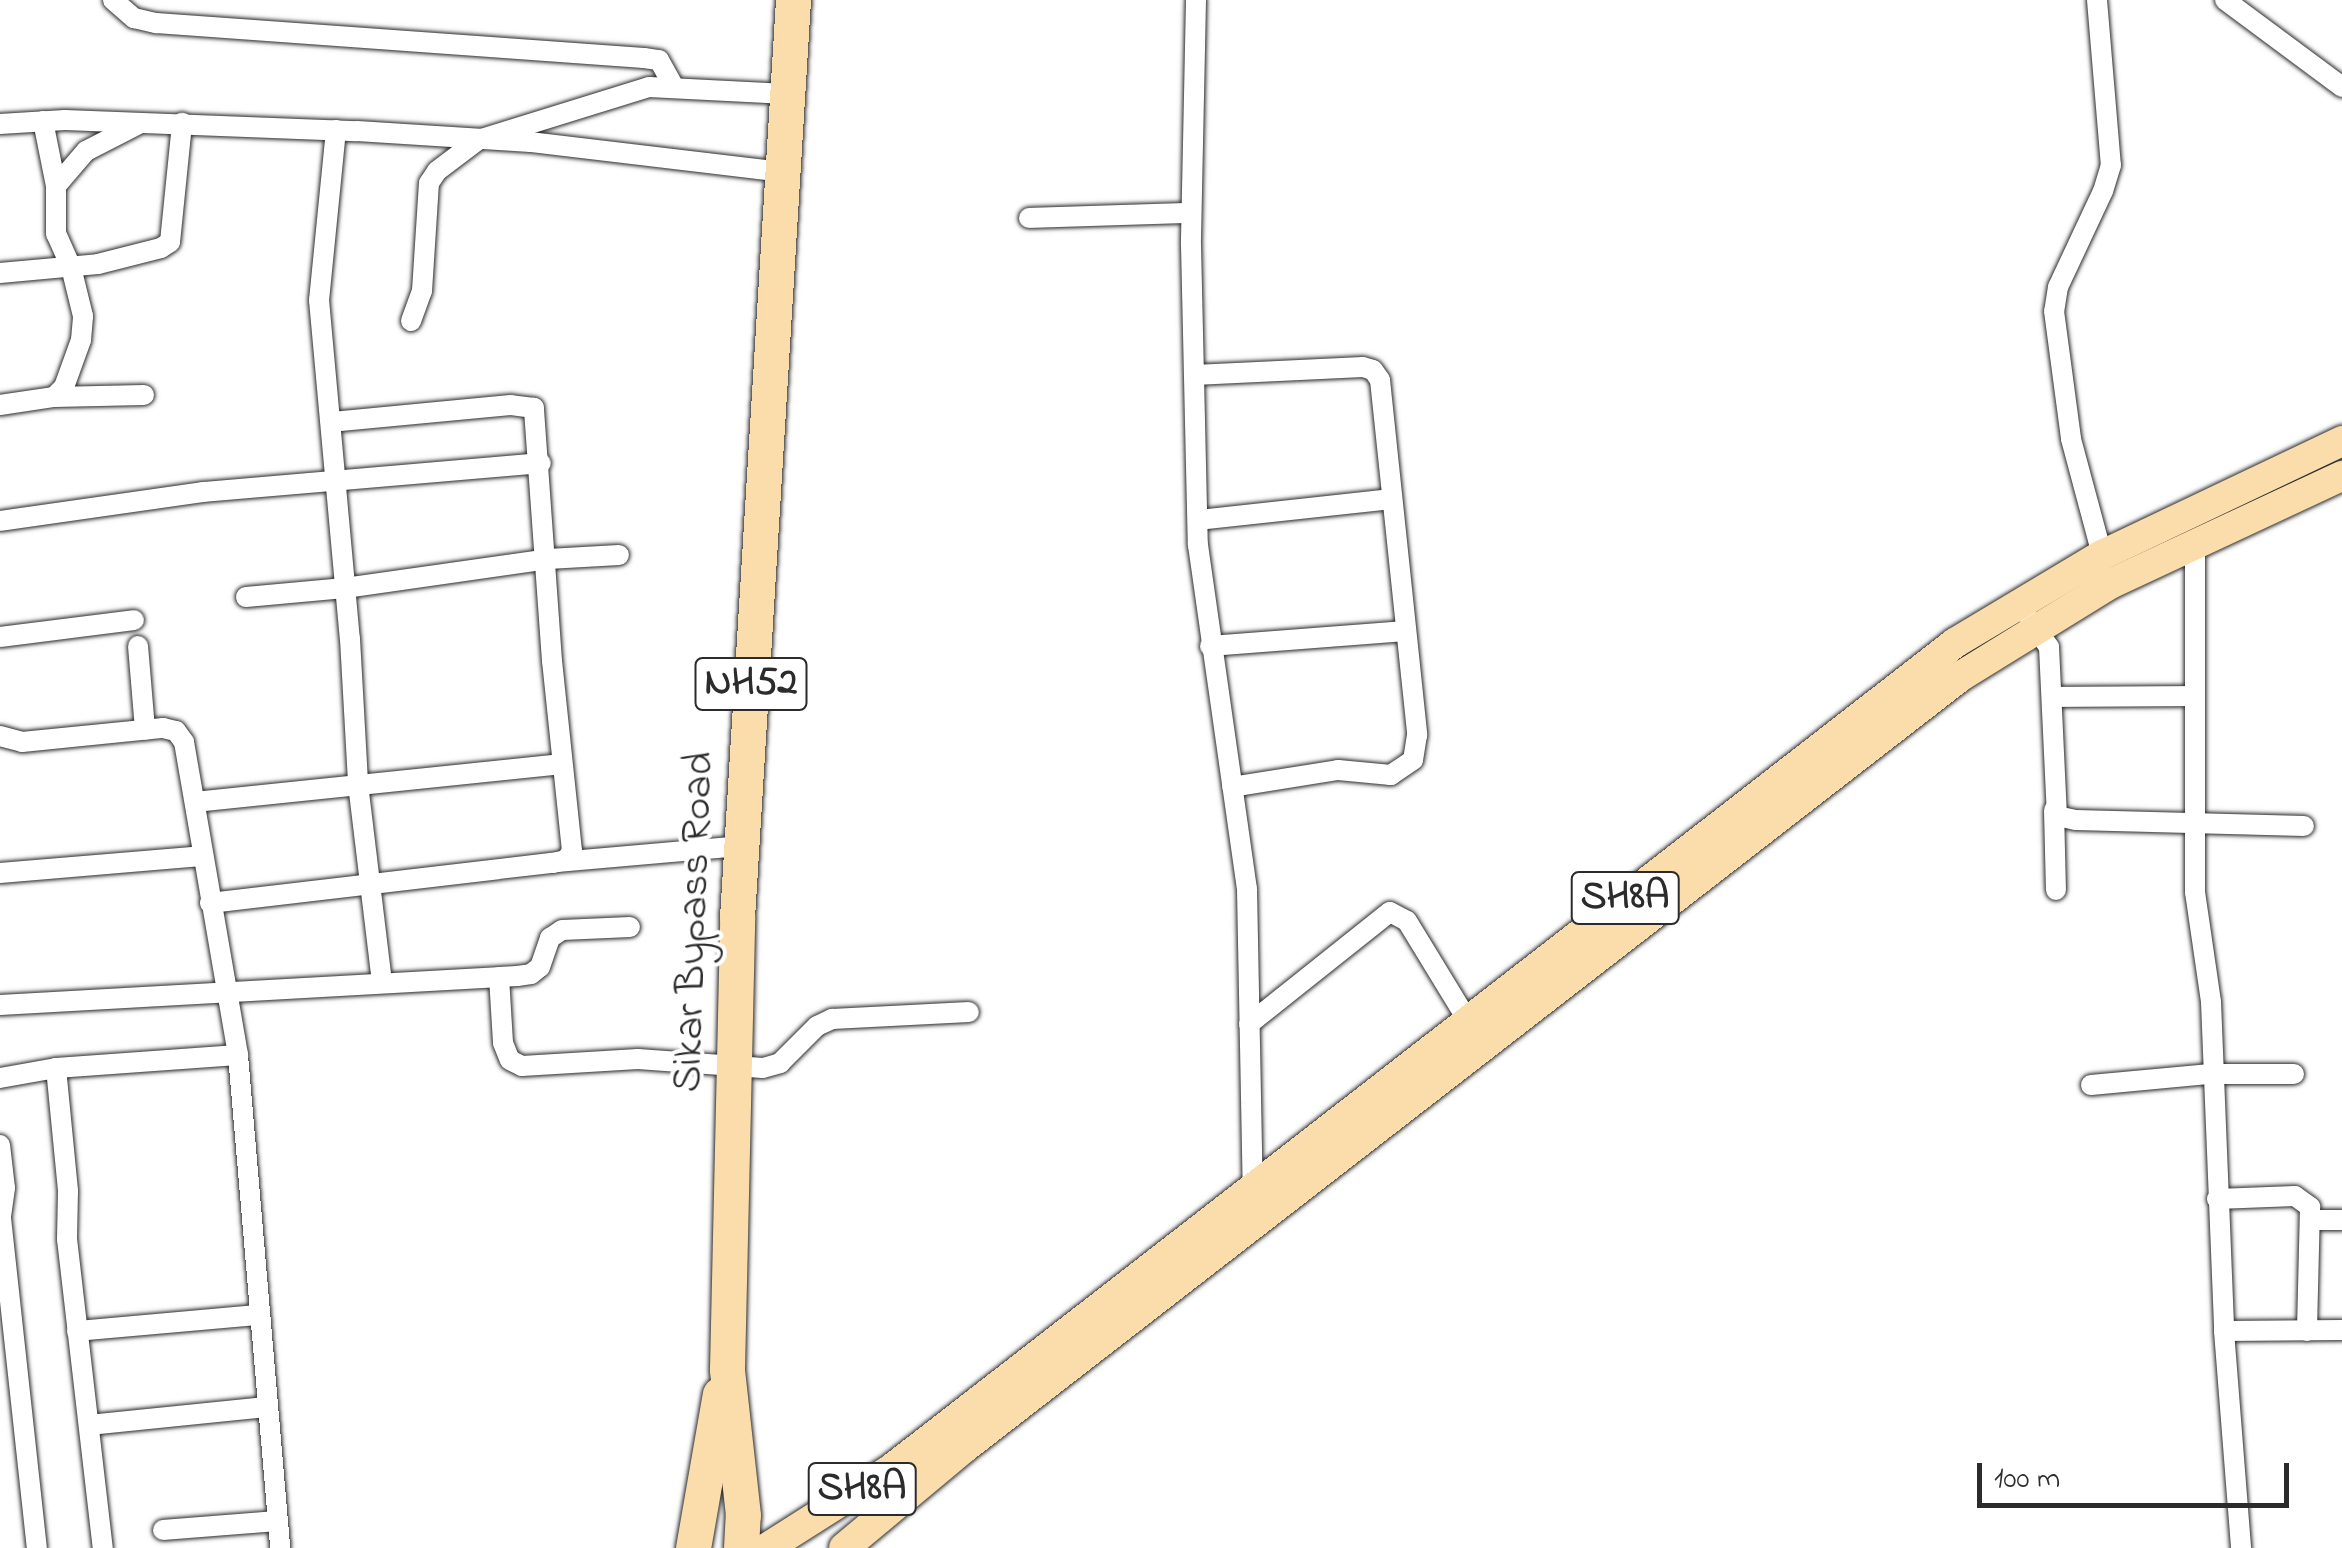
<!DOCTYPE html>
<style>
body{margin:0}
#map{position:relative;width:2342px;height:1548px;overflow:hidden;background:#fff;font-family:"Indie Flower",sans-serif}
div>[style]{position:absolute}
.roads{filter:drop-shadow(0 0 2px #2b2b2b) drop-shadow(0 0 2px #2b2b2b)}
.street>*{height:20px;margin:-10px;padding:0 10px;transform-origin:10px;border-radius:10px;background:#fff}
.primary>*{height:30px;margin:-15px;padding:0 15px;transform-origin:15px;border-radius:15px;background:#fbddab}
.highway>*{height:35px;margin:-17.5px;padding:0 17.5px;transform-origin:17.5px;border-radius:17.5px;background:#fbddab}
span{translate:-50% -50%;white-space:nowrap;text-align:center;line-height:1.15;-webkit-text-stroke:8px #fff;paint-order:stroke}
.shield-label span{padding:2px 8px;background:#fff;border:2px solid;border-radius:8px;-webkit-text-stroke-width:0}
.shield-label{font-size:40px;color:#2b2b2b;font-weight:700}
.street-label{font-size:42px;color:#2b2b2b}
.scale{position:absolute;left:1977px;top:1463px;width:312px;height:45px;box-sizing:border-box;border:5px solid #2b2b2b;border-top:0;padding-left:12px;font-size:30px;line-height:35px;white-space:nowrap;color:#2b2b2b;-webkit-text-stroke:8px #fff;paint-order:stroke}
</style>
<div id="map">
<div class="roads">
<div class="street">
<i style="left:113px;top:0;width:28px;rotate:41deg"></i>
<i style="left:134px;top:18px;width:23px;rotate:13deg"></i>
<i style="left:156px;top:23px;width:489px;rotate:4.1deg"></i>
<i style="left:644px;top:58px;width:15px;rotate:8deg"></i>
<i style="left:659px;top:60px;width:31px;rotate:61deg"></i>
<i style="left:1196px;top:0;width:245px;rotate:91.2deg"></i>
<i style="left:1191px;top:245px;width:300px;rotate:88.7deg"></i>
<i style="left:1198px;top:545px;width:347px;rotate:81.9deg"></i>
<i style="left:1247px;top:889px;width:302px;rotate:88.9deg"></i>
<i style="left:2097px;top:0;width:166px;rotate:85.2deg"></i>
<i style="left:2111px;top:165px;width:27px;rotate:107deg"></i>
<i style="left:2103px;top:191px;width:106px;rotate:115.1deg"></i>
<i style="left:2058px;top:287px;width:24px;rotate:99deg"></i>
<i style="left:2054px;top:311px;width:129px;rotate:82.4deg"></i>
<i style="left:2071px;top:439px;width:120px;rotate:75deg"></i>
<i style="left:2225px;top:0;width:146px;rotate:36.6deg"></i>
<i style="left:43px;top:121px;width:66px;rotate:78.7deg"></i>
<i style="left:0;top:124px;width:65px;rotate:-3.5deg"></i>
<i style="left:65px;top:120px;width:292px;rotate:2.2deg"></i>
<i style="left:357px;top:131px;width:174px;rotate:3.6deg"></i>
<i style="left:531px;top:142px;width:253px;rotate:6.8deg"></i>
<i style="left:336px;top:130px;width:171px;rotate:95.7deg"></i>
<i style="left:319px;top:300px;width:340px;rotate:84.8deg"></i>
<i style="left:350px;top:639px;width:145px;rotate:86.8deg"></i>
<i style="left:358px;top:784px;width:198px;rotate:83.1deg"></i>
<i style="left:1029px;top:218px;width:162px;rotate:-1.8deg"></i>
<i style="left:0;top:273px;width:98px;rotate:-5.2deg"></i>
<i style="left:98px;top:264px;width:65px;rotate:-14.3deg"></i>
<i style="left:161px;top:248px;width:11px;rotate:-34deg"></i>
<i style="left:170px;top:242px;width:120px;rotate:-84.2deg"></i>
<i style="left:411px;top:321px;width:32px;rotate:-70deg"></i>
<i style="left:422px;top:291px;width:108px;rotate:-86.3deg"></i>
<i style="left:429px;top:183px;width:14px;rotate:-56deg"></i>
<i style="left:437px;top:171px;width:51px;rotate:-37.1deg"></i>
<i style="left:478px;top:140px;width:179px;rotate:-17.2deg"></i>
<i style="left:649px;top:87px;width:138px;rotate:2.9deg"></i>
<i style="left:1194px;top:375px;width:169px;rotate:-2.7deg"></i>
<i style="left:1363px;top:367px;width:10px;rotate:17deg"></i>
<i style="left:1373px;top:370px;width:12px;rotate:55deg"></i>
<i style="left:1380px;top:380px;width:357px;rotate:84deg"></i>
<i style="left:1417px;top:735px;width:25px;rotate:99deg"></i>
<i style="left:1413px;top:760px;width:27px;rotate:146deg"></i>
<i style="left:1391px;top:775px;width:53px;rotate:-174.6deg"></i>
<i style="left:1338px;top:770px;width:107px;rotate:170.9deg"></i>
<i style="left:54px;top:397px;width:90px;rotate:-1.3deg"></i>
<i style="left:0;top:405px;width:55px;rotate:-8.4deg"></i>
<i style="left:54px;top:397px;width:14px;rotate:-45deg"></i>
<i style="left:64px;top:387px;width:50px;rotate:-70.1deg"></i>
<i style="left:81px;top:340px;width:24px;rotate:-85deg"></i>
<i style="left:83px;top:316px;width:50px;rotate:-103.8deg"></i>
<i style="left:71px;top:267px;width:36px;rotate:-114deg"></i>
<i style="left:56px;top:234px;width:48px;rotate:-90deg"></i>
<i style="left:56px;top:186px;width:46px;rotate:-49.4deg"></i>
<i style="left:86px;top:151px;width:59px;rotate:-27deg"></i>
<i style="left:1198px;top:520px;width:194px;rotate:-6.2deg"></i>
<i style="left:0;top:521px;width:205px;rotate:-8.1deg"></i>
<i style="left:203px;top:492px;width:339px;rotate:-4.9deg"></i>
<i style="left:2195px;top:542px;width:350px;rotate:90deg"></i>
<i style="left:2195px;top:892px;width:111px;rotate:81.7deg"></i>
<i style="left:2211px;top:1002px;width:329px;rotate:87.7deg"></i>
<i style="left:2224px;top:1331px;width:218px;rotate:85.5deg"></i>
<i style="left:246px;top:597px;width:99px;rotate:-5.2deg"></i>
<i style="left:345px;top:588px;width:205px;rotate:-8.1deg"></i>
<i style="left:548px;top:559px;width:71px;rotate:-3.2deg"></i>
<i style="left:2030px;top:620px;width:33px;rotate:55deg"></i>
<i style="left:2049px;top:647px;width:169px;rotate:87.3deg"></i>
<i style="left:2057px;top:816px;width:19px;rotate:12deg"></i>
<i style="left:2076px;top:820px;width:228px;rotate:1.5deg"></i>
<i style="left:0;top:637px;width:135px;rotate:-7.2deg"></i>
<i style="left:138px;top:646px;width:84px;rotate:85.2deg"></i>
<i style="left:1210px;top:646px;width:196px;rotate:-4.4deg"></i>
<i style="left:2052px;top:697px;width:140px;rotate:-0.4deg"></i>
<i style="left:0;top:736px;width:23px;rotate:15deg"></i>
<i style="left:22px;top:742px;width:142px;rotate:-5.7deg"></i>
<i style="left:163px;top:728px;width:13px;rotate:13deg"></i>
<i style="left:176px;top:731px;width:14px;rotate:54deg"></i>
<i style="left:184px;top:742px;width:318px;rotate:80.2deg"></i>
<i style="left:238px;top:1055px;width:495px;rotate:85.1deg"></i>
<i style="left:195px;top:802px;width:369px;rotate:-5.9deg"></i>
<i style="left:2054px;top:810px;width:80px;rotate:88.6deg"></i>
<i style="left:558px;top:862px;width:184px;rotate:-5deg"></i>
<i style="left:0;top:873px;width:202px;rotate:-4.8deg"></i>
<i style="left:210px;top:903px;width:345px;rotate:-6.7deg"></i>
<i style="left:553px;top:863px;width:13px;rotate:-13deg"></i>
<i style="left:566px;top:860px;width:11px;rotate:-56deg"></i>
<i style="left:572px;top:851px;width:191px;rotate:-96deg"></i>
<i style="left:552px;top:661px;width:254px;rotate:-94.1deg"></i>
<i style="left:534px;top:408px;width:23px;rotate:-173deg"></i>
<i style="left:511px;top:405px;width:180px;rotate:174.6deg"></i>
<i style="left:499px;top:977px;width:66px;rotate:86.5deg"></i>
<i style="left:503px;top:1043px;width:18px;rotate:68deg"></i>
<i style="left:510px;top:1060px;width:13px;rotate:27deg"></i>
<i style="left:522px;top:1066px;width:116px;rotate:-3.5deg"></i>
<i style="left:638px;top:1059px;width:125px;rotate:4.1deg"></i>
<i style="left:763px;top:1068px;width:18px;rotate:-16deg"></i>
<i style="left:780px;top:1063px;width:52px;rotate:-45deg"></i>
<i style="left:817px;top:1026px;width:17px;rotate:-25deg"></i>
<i style="left:832px;top:1019px;width:137px;rotate:-2.9deg"></i>
<i style="left:0;top:1005px;width:518px;rotate:-3.21deg"></i>
<i style="left:517px;top:976px;width:14px;rotate:-8deg"></i>
<i style="left:531px;top:974px;width:11px;rotate:-38deg"></i>
<i style="left:540px;top:967px;width:31px;rotate:-71deg"></i>
<i style="left:550px;top:938px;width:14px;rotate:-34deg"></i>
<i style="left:562px;top:930px;width:68px;rotate:-2.5deg"></i>
<i style="left:1249px;top:1024px;width:180px;rotate:-38.5deg"></i>
<i style="left:1390px;top:912px;width:19px;rotate:28deg"></i>
<i style="left:1407px;top:921px;width:117px;rotate:58.6deg"></i>
<i style="left:56px;top:1068px;width:124px;rotate:84.4deg"></i>
<i style="left:68px;top:1191px;width:48px;rotate:91.2deg"></i>
<i style="left:67px;top:1239px;width:311px;rotate:83.4deg"></i>
<i style="left:0;top:1078px;width:57px;rotate:-10.1deg"></i>
<i style="left:56px;top:1068px;width:182px;rotate:-4.1deg"></i>
<i style="left:2091px;top:1085px;width:120px;rotate:-5.3deg"></i>
<i style="left:2210px;top:1074px;width:84px"></i>
<i style="left:0;top:1145px;width:43px;rotate:83.4deg"></i>
<i style="left:5px;top:1188px;width:30px;rotate:98deg"></i>
<i style="left:1px;top:1218px;width:332px;rotate:83.8deg"></i>
<i style="left:2217px;top:1199px;width:78px;rotate:-2.2deg"></i>
<i style="left:2295px;top:1196px;width:19px;rotate:36deg"></i>
<i style="left:2310px;top:1207px;width:124px;rotate:91.4deg"></i>
<i style="left:2311px;top:1220px;width:31px"></i>
<i style="left:77px;top:1331px;width:182px;rotate:-5.1deg"></i>
<i style="left:2224px;top:1331px;width:118px;rotate:-0.5deg"></i>
<i style="left:89px;top:1425px;width:178px;rotate:-5.8deg"></i>
<i style="left:163px;top:1530px;width:114px;rotate:-4.5deg"></i>
</div>
<div class="primary">
<i style="left:767px;top:1548px;width:146px;rotate:-32.4deg"></i>
<i style="left:890px;top:1470px;width:1348px;rotate:-37.83deg"></i>
<i style="left:1955px;top:643px;width:171px;rotate:-30.9deg"></i>
<i style="left:2102px;top:555px;width:266px;rotate:-25.4deg"></i>
<i style="left:844px;top:1548px;width:156px;rotate:-39.8deg"></i>
<i style="left:964px;top:1448px;width:1261px;rotate:-37.75deg"></i>
<i style="left:1961px;top:676px;width:175px;rotate:-31.7deg"></i>
<i style="left:2110px;top:584px;width:256px;rotate:-25deg"></i>
</div>
<div class="highway">
<i style="left:693px;top:1548px;width:156px;rotate:-80.1deg"></i>
<i style="left:741px;top:1548px;width:33px;rotate:-87deg"></i>
<i style="left:743px;top:1515px;width:147px;rotate:-96.3deg"></i>
<i style="left:727px;top:1369px;width:451px;rotate:-88.7deg"></i>
<i style="left:737px;top:918px;width:920px;rotate:-86.51deg"></i>
</div>
</div>
<div class="shield-label">
<span style="left:751px;top:684px">NH52</span>
<span style="left:1625px;top:898px">SH8A</span>
<span style="left:862px;top:1489px">SH8A</span>
</div>
<div class="street-label">
<span style="left:695px;top:922px;rotate:-88deg">Sikar Bypass Road</span>
</div>
<div class="scale">100 m</div>
</div>
